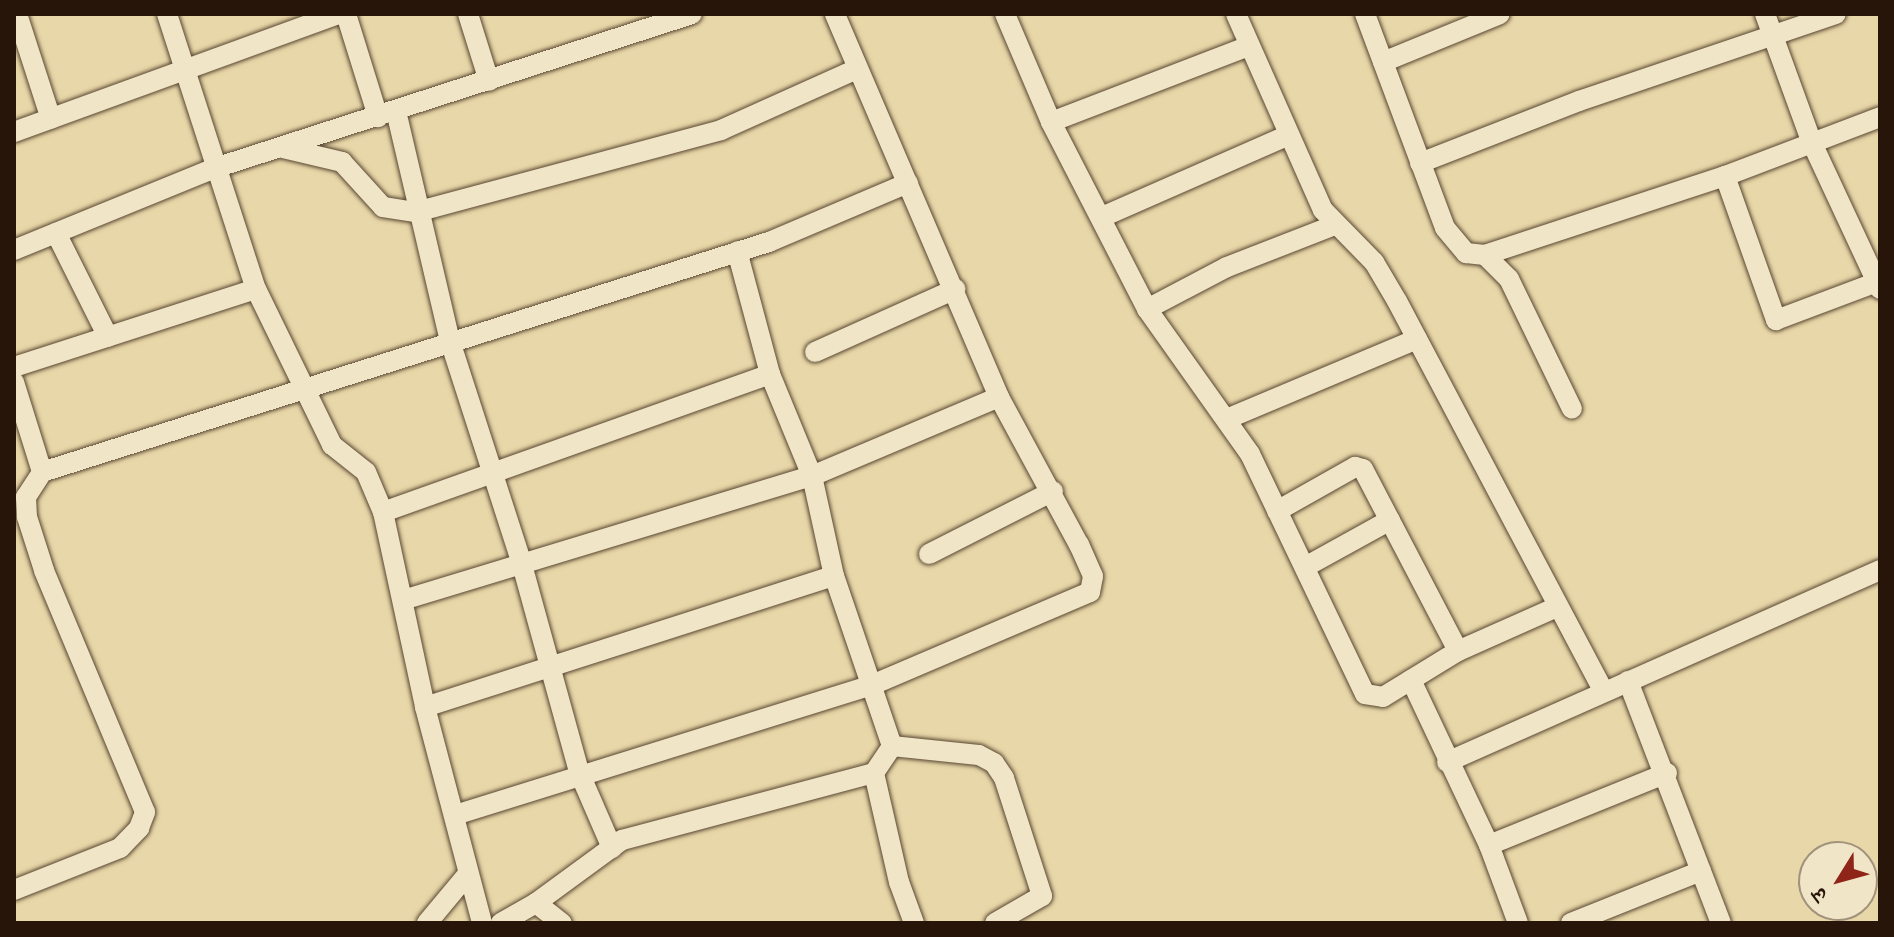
<!DOCTYPE html>
<meta charset="utf-8">
<style>
body{margin:0}
#map{position:relative;width:1894px;height:937px;overflow:hidden;background:#e8d7a8;font-family:"Libre Bodoni","Noto Serif Devanagari",serif}
div>[style]{position:absolute}
.roads{filter:drop-shadow(0 0 2px #584632) drop-shadow(0 0 2px #584632)}
.street>*{height:20px;margin:-10px;padding:0 10px;transform-origin:10px;border-radius:10px;background:#f0e5c6}
span{translate:-50% -50%;white-space:nowrap;text-align:center;line-height:1.15;-webkit-text-stroke:6px #f0e5c6;paint-order:stroke}
.frame{position:absolute;inset:0;border:16px solid #28150a;pointer-events:none}
.north{position:absolute;left:1798px;top:841px;width:80px;height:80px;box-sizing:border-box;background:#f0e5c6;border:2px solid #a0927b;border-radius:50%;rotate:233deg;font-size:22px;font-weight:700;line-height:32px;text-align:center;color:#28150a}
.north::after{content:'';display:block;margin:auto;width:28px;height:36px;background:#8f2418;clip-path:polygon(50% 0,100% 100%,50% 72%,0 100%)}
</style>
<div id="map">
<div class="roads">
<div class="street">
<i style="left:17px;top:14px;width:110px;rotate:72.1deg"></i>
<i style="left:167px;top:14px;width:289px;rotate:72.1deg"></i>
<i style="left:256px;top:289px;width:174px;rotate:64deg"></i>
<i style="left:332px;top:445px;width:43px;rotate:38.5deg"></i>
<i style="left:366px;top:472px;width:43px;rotate:67deg"></i>
<i style="left:383px;top:512px;width:199px;rotate:77.8deg"></i>
<i style="left:425px;top:707px;width:223px;rotate:75.2deg"></i>
<i style="left:346px;top:14px;width:108px;rotate:72.7deg"></i>
<i style="left:468px;top:14px;width:70px;rotate:72.6deg"></i>
<i style="left:1005px;top:14px;width:117px;rotate:66.9deg"></i>
<i style="left:1051px;top:122px;width:210px;rotate:62.8deg"></i>
<i style="left:1147px;top:309px;width:178px;rotate:54.6deg"></i>
<i style="left:1250px;top:454px;width:266px;rotate:64.4deg"></i>
<i style="left:1365px;top:694px;width:18px;rotate:9deg"></i>
<i style="left:1383px;top:697px;width:88px;rotate:-31.5deg"></i>
<i style="left:1458px;top:651px;width:108px;rotate:-24deg"></i>
<i style="left:1236px;top:14px;width:214px;rotate:66.1deg"></i>
<i style="left:1323px;top:210px;width:73px;rotate:45.6deg"></i>
<i style="left:1374px;top:262px;width:45px;rotate:59.5deg"></i>
<i style="left:1397px;top:301px;width:442px;rotate:62.1deg"></i>
<i style="left:1365px;top:14px;width:228px;rotate:69.5deg"></i>
<i style="left:1445px;top:228px;width:33px;rotate:50deg"></i>
<i style="left:1466px;top:253px;width:19px;rotate:6deg"></i>
<i style="left:1485px;top:255px;width:34px;rotate:45deg"></i>
<i style="left:1509px;top:279px;width:144px;rotate:64.1deg"></i>
<i style="left:1765px;top:14px;width:137px;rotate:70deg"></i>
<i style="left:1812px;top:143px;width:161px;rotate:65deg"></i>
<i style="left:1383px;top:62px;width:126px;rotate:-22.3deg"></i>
<i style="left:396px;top:111px;width:236px;rotate:76.8deg"></i>
<i style="left:450px;top:341px;width:231px;rotate:72.1deg"></i>
<i style="left:521px;top:561px;width:219px;rotate:74.6deg"></i>
<i style="left:579px;top:772px;width:83px;rotate:66.5deg"></i>
<i style="left:1051px;top:122px;width:212px;rotate:-21deg"></i>
<i style="left:14px;top:132px;width:345px;rotate:-20deg"></i>
<i style="left:283px;top:148px;width:61px;rotate:13.3deg"></i>
<i style="left:342px;top:162px;width:61px;rotate:47.7deg"></i>
<i style="left:383px;top:207px;width:33px;rotate:9deg"></i>
<i style="left:416px;top:212px;width:316px;rotate:-15deg"></i>
<i style="left:721px;top:130px;width:149px;rotate:-24.2deg"></i>
<i style="left:1420px;top:163px;width:171px;rotate:-21.3deg"></i>
<i style="left:1579px;top:101px;width:271px;rotate:-18.7deg"></i>
<i style="left:1725px;top:176px;width:153px;rotate:70.5deg"></i>
<i style="left:1776px;top:320px;width:108px;rotate:-20.6deg"></i>
<i style="left:1102px;top:217px;width:204px;rotate:-23.7deg"></i>
<i style="left:56px;top:233px;width:116px;rotate:63.4deg"></i>
<i style="left:14px;top:250px;width:217px;rotate:-22.2deg"></i>
<i style="left:215px;top:168px;width:501px;rotate:-17.89deg"></i>
<i style="left:1485px;top:255px;width:253px;rotate:-18.2deg"></i>
<i style="left:1725px;top:176px;width:166px;rotate:-20.8deg"></i>
<i style="left:1147px;top:309px;width:90px;rotate:-27.7deg"></i>
<i style="left:1227px;top:267px;width:116px;rotate:-21.3deg"></i>
<i style="left:815px;top:352px;width:154px;rotate:-24.2deg"></i>
<i style="left:14px;top:367px;width:254px;rotate:-17.9deg"></i>
<i style="left:14px;top:382px;width:94px;rotate:72.7deg"></i>
<i style="left:1229px;top:418px;width:204px;rotate:-22.8deg"></i>
<i style="left:1277px;top:511px;width:90px;rotate:-29.4deg"></i>
<i style="left:1355px;top:467px;width:8px;rotate:14deg"></i>
<i style="left:1363px;top:469px;width:205px;rotate:62.4deg"></i>
<i style="left:383px;top:512px;width:411px;rotate:-19.6deg"></i>
<i style="left:929px;top:554px;width:139px;rotate:-26.9deg"></i>
<i style="left:1305px;top:567px;width:97px;rotate:-28.9deg"></i>
<i style="left:403px;top:600px;width:427px;rotate:-16.9deg"></i>
<i style="left:812px;top:476px;width:203px;rotate:-22.9deg"></i>
<i style="left:999px;top:397px;width:417px;rotate:-113.2deg"></i>
<i style="left:1411px;top:680px;width:183px;rotate:64.7deg"></i>
<i style="left:1489px;top:845px;width:83px;rotate:69.6deg"></i>
<i style="left:1628px;top:681px;width:259px;rotate:69deg"></i>
<i style="left:425px;top:707px;width:429px;rotate:-17.8deg"></i>
<i style="left:892px;top:746px;width:87px;rotate:5.9deg"></i>
<i style="left:979px;top:755px;width:17px;rotate:28deg"></i>
<i style="left:994px;top:763px;width:18px;rotate:56deg"></i>
<i style="left:1004px;top:778px;width:124px;rotate:72.1deg"></i>
<i style="left:1042px;top:896px;width:54px;rotate:150.1deg"></i>
<i style="left:1447px;top:762px;width:474px;rotate:-23.9deg"></i>
<i style="left:874px;top:773px;width:112px;rotate:77.1deg"></i>
<i style="left:899px;top:882px;width:44px;rotate:69.9deg"></i>
<i style="left:455px;top:815px;width:437px;rotate:-17.3deg"></i>
<i style="left:872px;top:685px;width:237px;rotate:-23.1deg"></i>
<i style="left:1090px;top:592px;width:16px;rotate:-79deg"></i>
<i style="left:1093px;top:576px;width:34px;rotate:-114deg"></i>
<i style="left:1079px;top:545px;width:168px;rotate:-118.4deg"></i>
<i style="left:1489px;top:845px;width:192px;rotate:-22deg"></i>
<i style="left:14px;top:890px;width:114px;rotate:-21.6deg"></i>
<i style="left:120px;top:848px;width:28px;rotate:-46deg"></i>
<i style="left:139px;top:828px;width:17px;rotate:-69deg"></i>
<i style="left:145px;top:812px;width:262px;rotate:-112.7deg"></i>
<i style="left:44px;top:570px;width:56px;rotate:-107.8deg"></i>
<i style="left:27px;top:517px;width:20px;rotate:-93deg"></i>
<i style="left:26px;top:497px;width:30px;rotate:-57deg"></i>
<i style="left:42px;top:472px;width:763px;rotate:-17.56deg"></i>
<i style="left:769px;top:242px;width:151px;rotate:-23deg"></i>
<i style="left:536px;top:903px;width:107px;rotate:-36.2deg"></i>
<i style="left:622px;top:840px;width:261px;rotate:-14.9deg"></i>
<i style="left:874px;top:773px;width:32px;rotate:-56deg"></i>
<i style="left:892px;top:746px;width:180px;rotate:-108.8deg"></i>
<i style="left:834px;top:576px;width:102px;rotate:-102.4deg"></i>
<i style="left:812px;top:476px;width:110px;rotate:-112.4deg"></i>
<i style="left:770px;top:374px;width:127px;rotate:-105deg"></i>
<i style="left:427px;top:923px;width:62px;rotate:-50.2deg"></i>
<i style="left:501px;top:923px;width:40px;rotate:-29.7deg"></i>
<i style="left:536px;top:903px;width:33px;rotate:38deg"></i>
<i style="left:1571px;top:923px;width:140px;rotate:-21.8deg"></i>
</div>
</div>
<div class="frame"></div>
<div class="north">उ</div>
</div>
